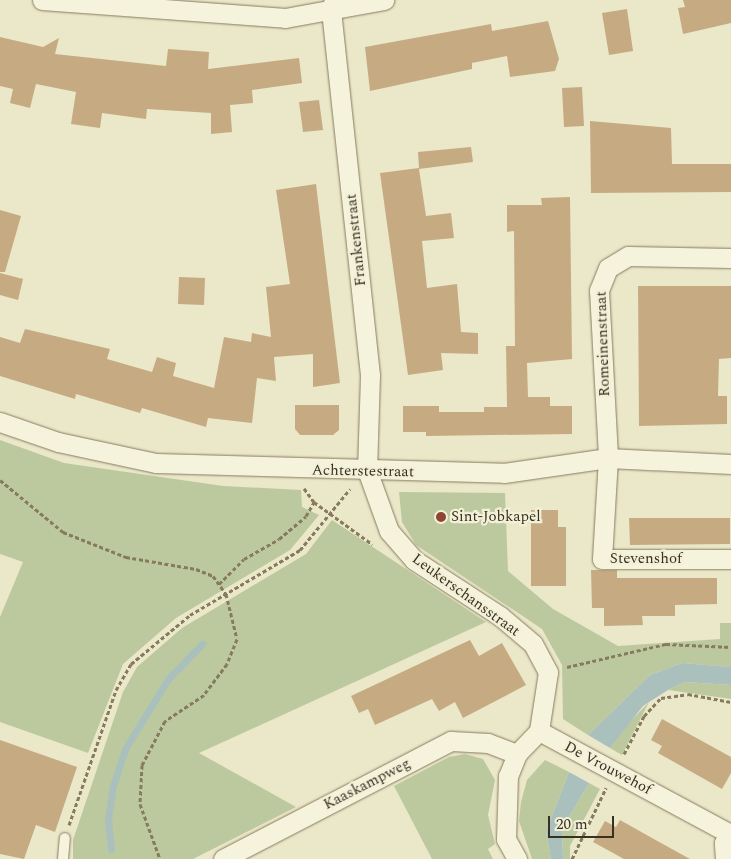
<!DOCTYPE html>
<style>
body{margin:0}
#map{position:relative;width:731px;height:859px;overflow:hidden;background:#ebe7c9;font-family:Spectral,serif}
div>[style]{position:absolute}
.green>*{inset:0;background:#bcc99e}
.water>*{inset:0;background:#aac0bd}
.stream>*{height:7px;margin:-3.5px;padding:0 3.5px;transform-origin:3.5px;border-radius:3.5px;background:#aac0bd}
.building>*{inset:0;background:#c6ab82}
.path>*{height:3px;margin-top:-1.5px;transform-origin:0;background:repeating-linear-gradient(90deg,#867b5f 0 4px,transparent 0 6.5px)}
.roads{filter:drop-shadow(0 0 1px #867b5f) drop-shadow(0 0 1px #867b5f)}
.lane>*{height:10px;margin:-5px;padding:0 5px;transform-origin:5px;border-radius:5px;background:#f6f3dc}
.street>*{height:19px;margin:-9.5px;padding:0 9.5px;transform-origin:9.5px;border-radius:9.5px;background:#f6f3dc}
.dots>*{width:14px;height:14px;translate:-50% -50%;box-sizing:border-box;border:2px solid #f3f0d8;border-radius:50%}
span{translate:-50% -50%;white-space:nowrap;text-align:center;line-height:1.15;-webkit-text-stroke:4.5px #f3f0d8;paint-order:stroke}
.street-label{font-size:15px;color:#383021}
.poi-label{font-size:15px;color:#383021}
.left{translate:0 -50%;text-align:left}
.scale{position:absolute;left:548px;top:816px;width:66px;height:22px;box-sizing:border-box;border:2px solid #383021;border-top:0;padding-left:6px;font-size:15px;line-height:18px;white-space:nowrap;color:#383021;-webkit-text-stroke:4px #f3f0d8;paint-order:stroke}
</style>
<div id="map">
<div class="green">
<i style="clip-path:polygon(0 440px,64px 463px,223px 486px,301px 490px,302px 507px,319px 515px,290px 550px,176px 618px,123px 664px,88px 753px,0 722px,0 617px,23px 562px,0 554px)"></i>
<i style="clip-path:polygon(399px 492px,505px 493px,508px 571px,553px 609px,618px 646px,720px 639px,720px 623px,731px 623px,731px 667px,682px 663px,650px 675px,588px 735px,563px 719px,562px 665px,542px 629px,416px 545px,402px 522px)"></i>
<i style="clip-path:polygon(332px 520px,486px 622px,199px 753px,296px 807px,193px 859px,73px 859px,73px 840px,123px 692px,137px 667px,182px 628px,306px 554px)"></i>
<i style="clip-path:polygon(685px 682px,731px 685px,731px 699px,668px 690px)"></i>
<i style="clip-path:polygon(649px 702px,622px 755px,610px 748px,626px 726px)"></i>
<i style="clip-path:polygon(465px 754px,483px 759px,495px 780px,488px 815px,495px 844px,488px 849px,493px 859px,432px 859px,394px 786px,449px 757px)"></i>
<i style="clip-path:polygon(545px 760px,569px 772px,546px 831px,551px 859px,532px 859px,519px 821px,521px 802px,527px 780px)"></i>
<i style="clip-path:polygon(589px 783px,600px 789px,570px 846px,570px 859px,563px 859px,562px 829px)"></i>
</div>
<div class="water">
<i style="clip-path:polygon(682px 663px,731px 667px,731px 685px,685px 682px,668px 690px,643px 706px,610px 748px,588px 735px,650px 675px)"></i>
<i style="clip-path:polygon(569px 772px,589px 783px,562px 829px,563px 859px,551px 859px,546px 831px)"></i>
</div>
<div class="stream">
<i style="left:111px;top:849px;width:29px;rotate:-96deg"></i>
<i style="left:108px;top:820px;width:34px;rotate:-82deg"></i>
<i style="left:113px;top:786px;width:39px;rotate:-72deg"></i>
<i style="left:125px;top:749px;width:82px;rotate:-58.4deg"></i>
<i style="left:168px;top:679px;width:49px;rotate:-45.8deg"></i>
</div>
<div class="building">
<i style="clip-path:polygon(683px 0,731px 0,731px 23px,683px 34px,678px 8px,685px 7px)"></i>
<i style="clip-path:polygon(627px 9px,633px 51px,609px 55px,602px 13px)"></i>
<i style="clip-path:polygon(548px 21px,559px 59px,555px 71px,510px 77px,507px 56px,472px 63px,472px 69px,370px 91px,365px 47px,491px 24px,492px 31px)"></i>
<i style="clip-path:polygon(0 37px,43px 47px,59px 38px,55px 54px,166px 66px,168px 49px,209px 52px,208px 69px,299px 58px,302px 83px,252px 90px,253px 103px,230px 105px,232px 132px,211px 134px,211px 113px,147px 109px,146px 119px,102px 113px,100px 128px,71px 124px,76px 92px,36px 84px,30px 108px,10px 103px,13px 89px,0 86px)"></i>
<i style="clip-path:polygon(582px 87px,584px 126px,564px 127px,562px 88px)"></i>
<i style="clip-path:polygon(319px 100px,323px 130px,303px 132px,299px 102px)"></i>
<i style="clip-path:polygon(590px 121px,671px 128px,672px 164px,731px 164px,731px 192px,591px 193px)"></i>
<i style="clip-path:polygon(471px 147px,473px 162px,419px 169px,426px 216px,451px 213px,454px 238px,422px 241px,427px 288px,457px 284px,461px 332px,478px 333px,478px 354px,441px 353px,443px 370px,408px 375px,380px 173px,419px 168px,418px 152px)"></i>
<i style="clip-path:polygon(316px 184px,340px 383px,313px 387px,313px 354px,274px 357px,276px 381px,257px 378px,252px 423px,208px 418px,206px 427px,142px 408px,140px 413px,76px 394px,75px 399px,0 376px,0 337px,20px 343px,25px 329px,110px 349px,107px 359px,152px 372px,157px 357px,176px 363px,173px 376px,214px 388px,224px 337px,251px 342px,252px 333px,271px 337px,266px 287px,290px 284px,276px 190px)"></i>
<i style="clip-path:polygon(570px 197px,572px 359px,527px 363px,528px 397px,550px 397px,550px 406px,572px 406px,572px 434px,426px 436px,426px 432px,403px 432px,403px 406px,439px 406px,439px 412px,484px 412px,484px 407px,507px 407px,506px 346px,515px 346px,514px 231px,507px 232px,507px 205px,542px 205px,541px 198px)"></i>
<i style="clip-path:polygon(0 210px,21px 216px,5px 272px,0 272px)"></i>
<i style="clip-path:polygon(0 273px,23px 279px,18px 300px,0 295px)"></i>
<i style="clip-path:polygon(179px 277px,205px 278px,204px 305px,178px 304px)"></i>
<i style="clip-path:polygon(638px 286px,731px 286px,731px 358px,719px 359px,718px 396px,727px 396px,727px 424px,639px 426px)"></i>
<i style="clip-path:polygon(295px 405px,339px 405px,339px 430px,333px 435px,300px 435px,295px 429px)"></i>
<i style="clip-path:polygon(531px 510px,558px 510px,558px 527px,566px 527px,566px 586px,531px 586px)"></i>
<i style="clip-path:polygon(629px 518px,730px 518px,730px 544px,630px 545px)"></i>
<i style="clip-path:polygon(591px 570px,617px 570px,617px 578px,717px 578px,717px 604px,675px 605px,675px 616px,642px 616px,643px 625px,604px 626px,604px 608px,592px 608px)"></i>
<i style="clip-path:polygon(470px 640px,479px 656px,502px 643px,526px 685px,463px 718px,455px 702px,439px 711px,432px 699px,375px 725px,368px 709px,359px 713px,351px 696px)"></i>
<i style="clip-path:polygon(662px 719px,731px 757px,731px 773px,722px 789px,658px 753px,662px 746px,651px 740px)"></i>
<i style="clip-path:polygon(0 740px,77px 767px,55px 832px,36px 825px,24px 859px,0 854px)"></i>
<i style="clip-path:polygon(620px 820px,652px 838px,690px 859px,624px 859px,593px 842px,605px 821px,616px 827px)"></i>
</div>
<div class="path">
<i style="left:0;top:480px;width:82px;rotate:39.5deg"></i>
<i style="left:63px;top:532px;width:68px;rotate:21.6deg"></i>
<i style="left:126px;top:557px;width:71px;rotate:9.7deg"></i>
<i style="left:196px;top:569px;width:18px;rotate:22deg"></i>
<i style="left:213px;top:576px;width:22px;rotate:54deg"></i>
<i style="left:226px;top:594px;width:46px;rotate:76.3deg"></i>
<i style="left:237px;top:639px;width:27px;rotate:112deg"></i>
<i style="left:227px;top:664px;width:39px;rotate:127deg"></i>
<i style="left:204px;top:695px;width:47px;rotate:146.3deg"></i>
<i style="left:165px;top:721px;width:50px;rotate:117.6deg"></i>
<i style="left:142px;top:765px;width:39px;rotate:93deg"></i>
<i style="left:140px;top:804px;width:59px;rotate:70deg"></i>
<i style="left:314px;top:502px;width:72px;rotate:35.9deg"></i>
<i style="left:219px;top:584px;width:35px;rotate:-45deg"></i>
<i style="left:244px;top:559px;width:40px;rotate:-29.7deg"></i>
<i style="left:279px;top:539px;width:35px;rotate:-40deg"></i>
<i style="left:306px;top:516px;width:16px;rotate:-60deg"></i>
<i style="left:314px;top:502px;width:17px;rotate:-126deg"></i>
<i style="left:567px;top:667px;width:102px;rotate:-13.1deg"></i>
<i style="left:666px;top:644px;width:65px;rotate:2.6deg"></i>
<i style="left:624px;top:754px;width:43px;rotate:-62.2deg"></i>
<i style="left:644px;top:716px;width:25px;rotate:-47deg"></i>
<i style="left:661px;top:698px;width:27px;rotate:-8deg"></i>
<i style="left:688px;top:694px;width:44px;rotate:10.5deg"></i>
<i style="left:69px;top:825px;width:143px;rotate:-70.8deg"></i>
<i style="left:116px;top:690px;width:30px;rotate:-60deg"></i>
<i style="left:131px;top:664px;width:77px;rotate:-39.7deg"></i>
<i style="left:190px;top:615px;width:128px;rotate:-30.6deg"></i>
<i style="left:300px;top:550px;width:79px;rotate:-50.7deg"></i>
<i style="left:572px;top:859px;width:79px;rotate:-64.4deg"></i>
</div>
<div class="roads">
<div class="lane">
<i style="left:63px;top:859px;width:21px;rotate:-85deg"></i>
</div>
<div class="street">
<i style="left:42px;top:0;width:244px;rotate:4.2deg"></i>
<i style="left:285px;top:18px;width:101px;rotate:-10.3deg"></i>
<i style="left:334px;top:0;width:10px;rotate:107deg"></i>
<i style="left:331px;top:10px;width:367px;rotate:83.9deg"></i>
<i style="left:370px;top:375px;width:95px;rotate:91.8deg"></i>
<i style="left:367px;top:470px;width:65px;rotate:70.2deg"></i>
<i style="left:389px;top:531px;width:38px;rotate:49deg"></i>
<i style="left:414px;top:560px;width:103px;rotate:33.1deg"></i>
<i style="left:500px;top:616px;width:43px;rotate:40.3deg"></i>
<i style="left:533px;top:644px;width:32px;rotate:62deg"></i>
<i style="left:548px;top:672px;width:60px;rotate:98.7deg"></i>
<i style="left:539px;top:731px;width:32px;rotate:134deg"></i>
<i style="left:517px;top:754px;width:24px;rotate:112deg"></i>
<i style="left:508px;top:776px;width:63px;rotate:91.8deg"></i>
<i style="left:506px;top:839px;width:23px;rotate:61deg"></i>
<i style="left:731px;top:258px;width:103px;rotate:-178.9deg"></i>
<i style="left:628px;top:256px;width:23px;rotate:149deg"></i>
<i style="left:608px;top:268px;width:24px;rotate:112deg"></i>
<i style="left:599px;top:290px;width:168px;rotate:86.9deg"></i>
<i style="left:608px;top:458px;width:101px;rotate:93.4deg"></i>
<i style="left:602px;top:559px;width:129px"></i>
<i style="left:0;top:422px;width:61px;rotate:19deg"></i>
<i style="left:58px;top:442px;width:100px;rotate:12.1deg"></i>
<i style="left:156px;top:463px;width:348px;rotate:1.6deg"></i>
<i style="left:504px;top:473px;width:105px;rotate:-8.2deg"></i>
<i style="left:608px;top:458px;width:123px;rotate:2.8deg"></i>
<i style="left:539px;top:731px;width:217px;rotate:28.3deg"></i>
<i style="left:223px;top:859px;width:257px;rotate:-27.4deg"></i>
<i style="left:451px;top:741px;width:37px;rotate:3deg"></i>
<i style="left:488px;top:743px;width:31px;rotate:21deg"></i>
<i style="left:725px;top:859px;width:16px;rotate:-94deg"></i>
<i style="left:724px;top:843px;width:12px;rotate:-55deg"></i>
</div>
</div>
<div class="dots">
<i style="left:441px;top:517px;background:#904434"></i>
</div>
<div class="street-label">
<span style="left:356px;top:240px;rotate:-96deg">Frankenstraat</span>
<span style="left:603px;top:344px;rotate:-92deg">Romeinenstraat</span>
<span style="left:363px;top:471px;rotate:1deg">Achterstestraat</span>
<span style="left:646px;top:559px">Stevenshof</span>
<span style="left:466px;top:595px;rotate:36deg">Leukerschansstraat</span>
<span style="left:608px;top:768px;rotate:28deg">De Vrouwehof</span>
<span style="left:367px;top:784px;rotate:-27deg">Kaaskampweg</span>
</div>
<div class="poi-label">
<span class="left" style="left:451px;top:517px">Sint-Jobkapel</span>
</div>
<div class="scale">20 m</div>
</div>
